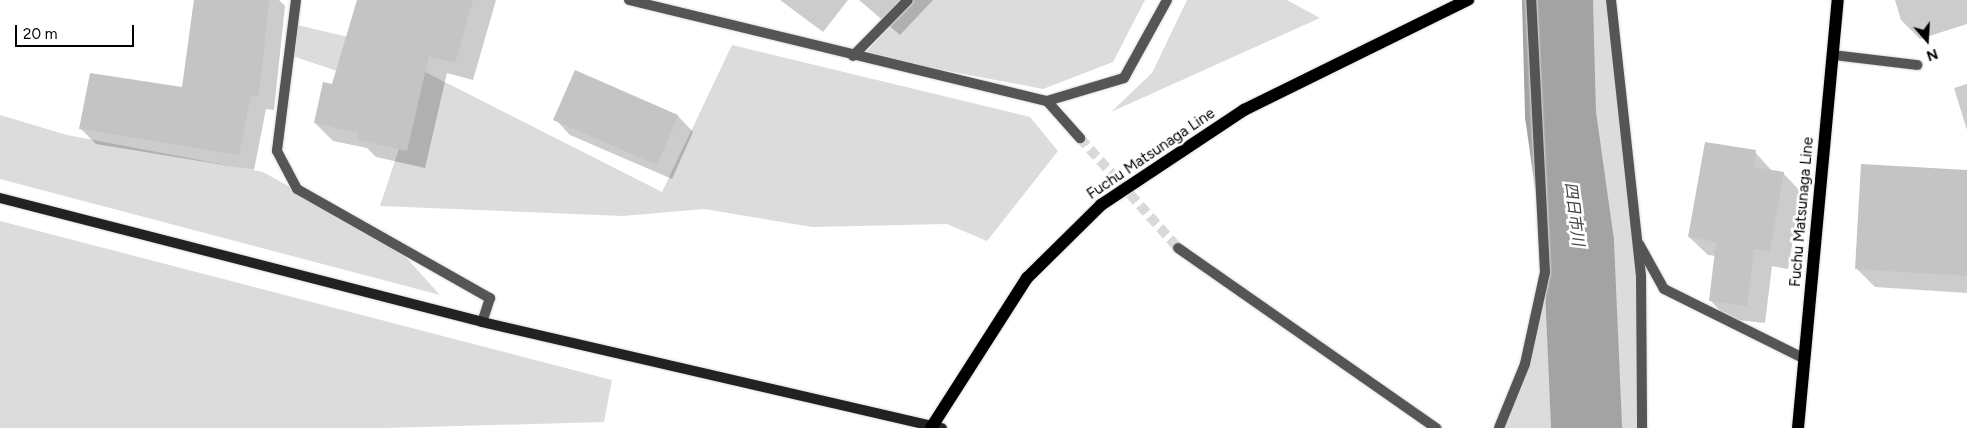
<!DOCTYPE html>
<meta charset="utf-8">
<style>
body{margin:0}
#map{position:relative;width:1967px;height:428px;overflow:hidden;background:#fff;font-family:Figtree,"Noto Sans JP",sans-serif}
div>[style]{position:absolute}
.green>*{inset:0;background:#dcdcdc}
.shadow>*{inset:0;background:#0003}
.river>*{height:71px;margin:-35.5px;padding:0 35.5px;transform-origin:35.5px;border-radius:35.5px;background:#a3a3a3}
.building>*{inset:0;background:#c4c4c4}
.street-tunnel>*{height:10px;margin-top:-5px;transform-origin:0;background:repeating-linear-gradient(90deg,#d9d9d9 0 10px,transparent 0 15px)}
.roads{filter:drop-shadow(0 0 1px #dbdbdb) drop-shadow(0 0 1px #dbdbdb)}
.street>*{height:10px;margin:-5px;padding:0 5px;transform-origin:5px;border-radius:5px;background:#555}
.secondary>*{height:10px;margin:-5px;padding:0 5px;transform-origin:5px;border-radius:5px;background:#222}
.primary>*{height:12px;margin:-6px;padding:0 6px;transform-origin:6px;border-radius:6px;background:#000}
span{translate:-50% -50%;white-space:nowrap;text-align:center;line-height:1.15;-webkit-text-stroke:5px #fff;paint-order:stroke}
.street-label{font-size:15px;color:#000}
.water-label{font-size:16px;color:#444;font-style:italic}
.north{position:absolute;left:1902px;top:15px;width:50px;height:50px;-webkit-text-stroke:4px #fff;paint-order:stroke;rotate:161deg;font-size:14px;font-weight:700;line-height:20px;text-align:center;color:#000}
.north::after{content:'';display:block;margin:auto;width:18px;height:22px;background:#000;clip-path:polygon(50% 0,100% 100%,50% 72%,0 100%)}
.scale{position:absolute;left:15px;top:25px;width:119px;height:22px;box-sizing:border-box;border:2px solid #000;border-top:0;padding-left:6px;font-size:15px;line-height:18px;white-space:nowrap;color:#000;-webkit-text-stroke:4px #fff;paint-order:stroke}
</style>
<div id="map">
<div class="green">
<i style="clip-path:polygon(912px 0,1145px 0,1113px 62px,1043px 89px,864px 55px)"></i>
<i style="clip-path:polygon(1187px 0,1287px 0,1320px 18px,1111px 112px,1152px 73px)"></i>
<i style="clip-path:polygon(1532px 0,1611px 0,1636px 239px,1642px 428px,1499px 428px,1525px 364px,1545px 272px)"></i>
<i style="clip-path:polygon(293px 24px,424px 55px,425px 72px,662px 192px,732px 45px,1030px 117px,1058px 151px,987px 241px,947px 224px,812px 227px,704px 209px,623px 216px,380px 206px,416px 97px,289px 55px)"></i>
<i style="clip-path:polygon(0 115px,67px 135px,263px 172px,395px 245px,440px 295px,0 179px)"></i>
<i style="clip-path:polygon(0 221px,612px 380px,604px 422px,386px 428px,0 428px)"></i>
</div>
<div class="shadow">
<i style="clip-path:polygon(194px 0,279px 0,285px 6px,274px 110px,266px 109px,254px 170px,96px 144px,81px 129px,183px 89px)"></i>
<i style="clip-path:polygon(359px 0,496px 0,473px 80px,447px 73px,425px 168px,376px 157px,367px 148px,333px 141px,315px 123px,333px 86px)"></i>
<i style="clip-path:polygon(780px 0,848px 0,823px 32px)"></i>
<i style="clip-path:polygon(859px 0,933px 0,900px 35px)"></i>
<i style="clip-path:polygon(1895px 0,1967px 0,1967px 24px,1920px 39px,1901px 20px)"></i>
<i style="clip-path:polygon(576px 72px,678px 116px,693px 132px,672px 179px,570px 135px,555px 119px)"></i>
<i style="clip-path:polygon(1967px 84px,1967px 130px,1954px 88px)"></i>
<i style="clip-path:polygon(1755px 152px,1773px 172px,1783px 173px,1801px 192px,1788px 269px,1772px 266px,1765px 323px,1728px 319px,1710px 300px,1716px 256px,1708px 255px,1689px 237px)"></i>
<i style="clip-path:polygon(1967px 171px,1967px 293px,1875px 287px,1856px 268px)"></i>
</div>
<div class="river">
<i style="left:1557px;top:0;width:114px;rotate:88.5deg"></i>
<i style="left:1560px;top:114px;width:129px;rotate:82deg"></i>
<i style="left:1578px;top:242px;width:186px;rotate:87.5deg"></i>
</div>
<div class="building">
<i style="clip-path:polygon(194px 0,269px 0,259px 96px,251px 95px,239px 155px,79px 129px,90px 73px,182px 87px)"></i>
<i style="clip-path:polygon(357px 0,473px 0,455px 63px,429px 56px,407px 151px,357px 140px,358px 133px,314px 123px,323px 82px,332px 84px)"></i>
<i style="clip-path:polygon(575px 70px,678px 115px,657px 165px,553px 120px)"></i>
<i style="clip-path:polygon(1705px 142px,1756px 150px,1754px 167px,1784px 172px,1770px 251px,1754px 249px,1747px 306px,1709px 301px,1716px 242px,1688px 237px)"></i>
<i style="clip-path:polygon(1861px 164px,1967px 170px,1967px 276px,1855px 269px)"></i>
</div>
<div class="street-tunnel">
<i style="left:1080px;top:138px;width:147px;rotate:48.3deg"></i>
</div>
<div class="roads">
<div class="street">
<i style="left:296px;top:0;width:152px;rotate:97.2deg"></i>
<i style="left:277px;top:151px;width:43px;rotate:62.2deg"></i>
<i style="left:297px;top:189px;width:222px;rotate:29.5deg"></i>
<i style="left:490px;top:298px;width:25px;rotate:108deg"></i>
<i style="left:629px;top:0;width:430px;rotate:13.6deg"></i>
<i style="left:1047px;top:101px;width:50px;rotate:48.3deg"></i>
<i style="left:1611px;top:0;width:278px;rotate:83.8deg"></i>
<i style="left:1641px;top:276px;width:152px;rotate:89.6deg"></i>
<i style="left:1833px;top:55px;width:85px;rotate:6.8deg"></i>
<i style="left:853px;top:56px;width:78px;rotate:-45.5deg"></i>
<i style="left:1047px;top:101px;width:80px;rotate:-16.6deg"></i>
<i style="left:1124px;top:78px;width:89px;rotate:-61.1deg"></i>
<i style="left:1639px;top:244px;width:51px;rotate:60.9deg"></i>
<i style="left:1664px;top:289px;width:157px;rotate:26.4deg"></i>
<i style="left:1178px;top:248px;width:315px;rotate:34.9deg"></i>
<i style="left:1499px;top:428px;width:69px;rotate:-67.9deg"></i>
<i style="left:1525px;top:364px;width:94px;rotate:-77.7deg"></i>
<i style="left:1545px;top:272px;width:272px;rotate:-92.9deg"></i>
</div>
<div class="secondary">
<i style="left:0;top:198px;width:498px;rotate:14.4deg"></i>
<i style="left:482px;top:322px;width:472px;rotate:13deg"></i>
</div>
<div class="primary">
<i style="left:931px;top:428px;width:178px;rotate:-57.4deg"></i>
<i style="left:1027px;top:278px;width:104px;rotate:-44.6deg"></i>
<i style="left:1101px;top:205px;width:172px;rotate:-33.6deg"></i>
<i style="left:1244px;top:110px;width:250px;rotate:-26.2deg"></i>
<i style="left:1798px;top:428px;width:430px;rotate:-84.7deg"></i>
</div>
</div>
<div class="street-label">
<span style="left:1151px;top:154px;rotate:-34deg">Fuchu Matsunaga Line</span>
<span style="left:1802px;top:212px;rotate:-85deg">Fuchu Matsunaga Line</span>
</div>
<div class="water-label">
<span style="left:1574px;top:214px;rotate:83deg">四日市川</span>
</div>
<div class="north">N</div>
<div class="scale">20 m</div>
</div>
